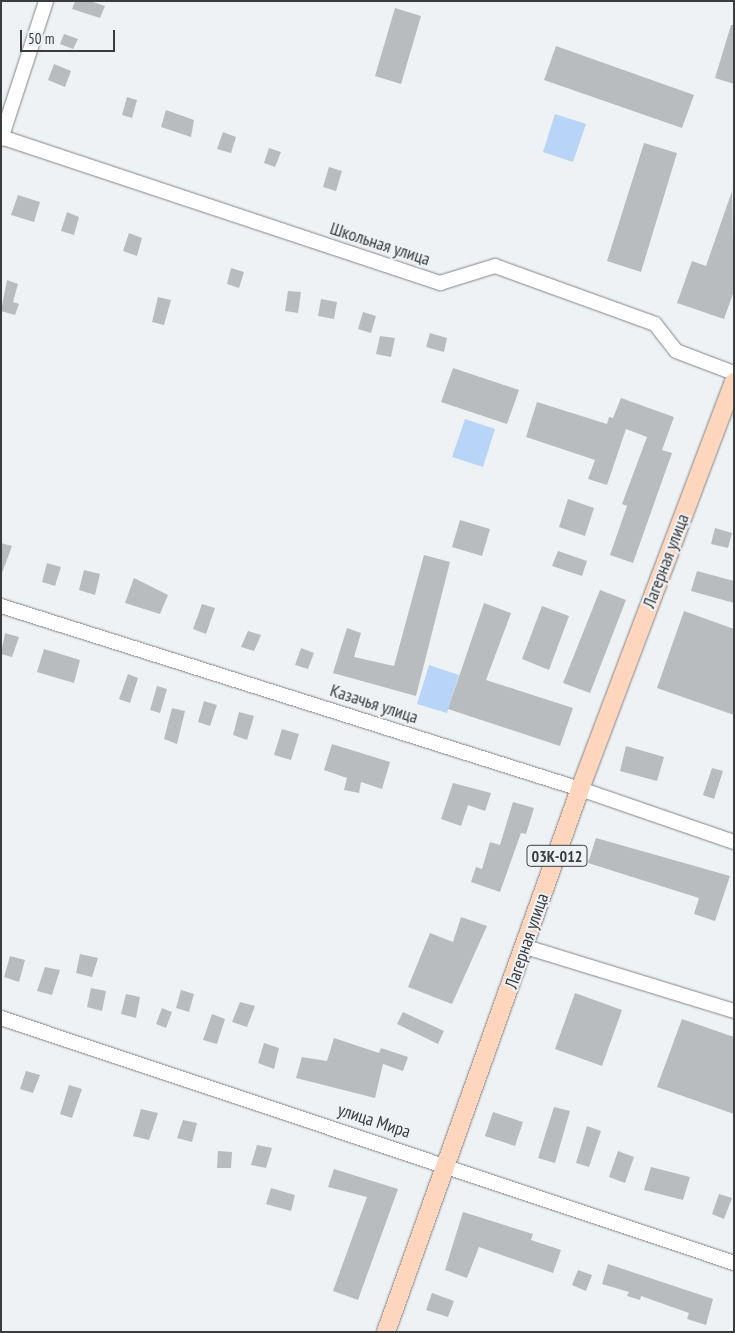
<!DOCTYPE html>
<meta charset="utf-8">
<style>
body{margin:0}
#map{position:relative;width:735px;height:1333px;overflow:hidden;background:#eff2f5;font-family:"PT Sans Narrow",sans-serif}
div>[style]{position:absolute}
.green>*{inset:0;background:#b8d5f7}
.building>*{inset:0;background:#b9bcbf}
.roads{filter:drop-shadow(0 0 1px #838588) drop-shadow(0 0 1px #838588)}
.minor>*{height:14px;margin:-7px;padding:0 7px;transform-origin:7px;border-radius:7px;background:#fff}
.major>*{height:18px;margin:-9px;padding:0 9px;transform-origin:9px;border-radius:9px;background:#fdd6bd}
span{translate:-50% -50%;white-space:nowrap;text-align:center;line-height:1.15;-webkit-text-stroke:4px #eff2f5;paint-order:stroke}
.shield-label span{padding:1px 4px;background:#eff2f5;border:1px solid;border-radius:4px;-webkit-text-stroke-width:0}
.shield-label{font-size:16px;color:#3b3c3d;font-weight:700}
.street-label{font-size:18px;color:#3b3c3d}
.frame{position:absolute;inset:0;border:2px solid #3b3c3d;pointer-events:none}
.scale{position:absolute;left:20px;top:30px;width:95px;height:22px;box-sizing:border-box;border:2px solid #3b3c3d;border-top:0;padding-left:6px;font-size:15px;line-height:18px;white-space:nowrap;color:#3b3c3d;-webkit-text-stroke:4px #eff2f5;paint-order:stroke}
</style>
<div id="map">
<div class="green">
<i style="clip-path:polygon(555px 114px,586px 124px,573px 162px,543px 152px)"></i>
<i style="clip-path:polygon(465px 419px,495px 429px,483px 467px,452px 457px)"></i>
<i style="clip-path:polygon(429px 665px,459px 675px,447px 713px,417px 704px)"></i>
</div>
<div class="building">
<i style="clip-path:polygon(75px 1px,90px 1px,105px 6px,100px 18px,72px 9px)"></i>
<i style="clip-path:polygon(395px 8px,421px 16px,401px 84px,375px 76px)"></i>
<i style="clip-path:polygon(731px 25px,734px 25px,734px 84px,715px 78px)"></i>
<i style="clip-path:polygon(64px 34px,78px 39px,73px 49px,60px 44px)"></i>
<i style="clip-path:polygon(556px 46px,694px 95px,682px 128px,544px 80px)"></i>
<i style="clip-path:polygon(54px 64px,71px 71px,65px 87px,48px 80px)"></i>
<i style="clip-path:polygon(127px 97px,137px 100px,132px 118px,122px 115px)"></i>
<i style="clip-path:polygon(166px 110px,194px 120px,191px 137px,161px 127px)"></i>
<i style="clip-path:polygon(223px 132px,236px 137px,231px 153px,217px 149px)"></i>
<i style="clip-path:polygon(644px 143px,677px 153px,641px 272px,607px 261px)"></i>
<i style="clip-path:polygon(269px 148px,281px 152px,275px 167px,264px 163px)"></i>
<i style="clip-path:polygon(329px 167px,342px 171px,336px 191px,323px 187px)"></i>
<i style="clip-path:polygon(732px 191px,734px 291px,724px 319px,677px 303px,692px 261px,706px 266px)"></i>
<i style="clip-path:polygon(18px 195px,40px 202px,34px 222px,11px 215px)"></i>
<i style="clip-path:polygon(67px 212px,79px 217px,74px 235px,61px 231px)"></i>
<i style="clip-path:polygon(129px 233px,142px 238px,137px 256px,123px 251px)"></i>
<i style="clip-path:polygon(231px 268px,244px 272px,239px 288px,227px 284px)"></i>
<i style="clip-path:polygon(7px 280px,18px 284px,13px 302px,19px 304px,15px 315px,1px 311px)"></i>
<i style="clip-path:polygon(288px 291px,301px 292px,298px 313px,285px 311px)"></i>
<i style="clip-path:polygon(158px 297px,171px 300px,164px 325px,152px 322px)"></i>
<i style="clip-path:polygon(321px 299px,337px 302px,334px 319px,318px 316px)"></i>
<i style="clip-path:polygon(363px 312px,376px 316px,371px 333px,358px 329px)"></i>
<i style="clip-path:polygon(430px 333px,447px 338px,444px 352px,426px 347px)"></i>
<i style="clip-path:polygon(380px 336px,395px 338px,391px 357px,376px 354px)"></i>
<i style="clip-path:polygon(453px 368px,519px 390px,507px 424px,441px 402px)"></i>
<i style="clip-path:polygon(621px 398px,674px 417px,662px 450px,672px 453px,633px 563px,610px 555px,627px 506px,622px 504px,647px 437px,626px 429px,607px 485px,588px 479px,595px 460px,526px 437px,537px 402px,607px 424px,609px 417px,613px 418px)"></i>
<i style="clip-path:polygon(568px 499px,594px 508px,585px 536px,559px 527px)"></i>
<i style="clip-path:polygon(460px 520px,490px 529px,482px 556px,452px 547px)"></i>
<i style="clip-path:polygon(715px 528px,732px 533px,728px 548px,711px 544px)"></i>
<i style="clip-path:polygon(1px 543px,12px 546px,2px 573px,1px 573px)"></i>
<i style="clip-path:polygon(558px 551px,587px 561px,582px 576px,552px 566px)"></i>
<i style="clip-path:polygon(424px 555px,450px 562px,416px 696px,333px 673px,347px 628px,361px 633px,354px 657px,394px 666px)"></i>
<i style="clip-path:polygon(47px 563px,61px 567px,55px 586px,42px 582px)"></i>
<i style="clip-path:polygon(84px 570px,100px 574px,95px 595px,79px 590px)"></i>
<i style="clip-path:polygon(697px 571px,734px 581px,734px 603px,691px 591px)"></i>
<i style="clip-path:polygon(134px 578px,168px 595px,160px 614px,125px 603px)"></i>
<i style="clip-path:polygon(600px 590px,626px 600px,590px 693px,563px 683px)"></i>
<i style="clip-path:polygon(484px 603px,511px 613px,486px 680px,573px 708px,560px 746px,448px 709px)"></i>
<i style="clip-path:polygon(202px 604px,215px 608px,206px 634px,193px 629px)"></i>
<i style="clip-path:polygon(542px 606px,569px 616px,549px 670px,522px 659px)"></i>
<i style="clip-path:polygon(684px 611px,734px 629px,734px 715px,657px 688px)"></i>
<i style="clip-path:polygon(248px 631px,261px 635px,254px 651px,241px 647px)"></i>
<i style="clip-path:polygon(5px 633px,19px 637px,12px 657px,1px 654px)"></i>
<i style="clip-path:polygon(301px 648px,314px 653px,308px 669px,295px 665px)"></i>
<i style="clip-path:polygon(44px 649px,80px 660px,74px 683px,37px 672px)"></i>
<i style="clip-path:polygon(128px 674px,138px 678px,130px 703px,119px 699px)"></i>
<i style="clip-path:polygon(157px 686px,167px 689px,160px 713px,150px 710px)"></i>
<i style="clip-path:polygon(204px 701px,217px 705px,210px 726px,198px 722px)"></i>
<i style="clip-path:polygon(172px 708px,185px 711px,177px 744px,164px 739px)"></i>
<i style="clip-path:polygon(239px 712px,254px 716px,247px 740px,233px 735px)"></i>
<i style="clip-path:polygon(282px 729px,299px 734px,291px 760px,274px 755px)"></i>
<i style="clip-path:polygon(332px 744px,390px 762px,382px 789px,361px 782px,359px 793px,344px 790px,347px 778px,324px 770px)"></i>
<i style="clip-path:polygon(626px 746px,664px 757px,657px 781px,620px 771px)"></i>
<i style="clip-path:polygon(712px 768px,723px 771px,714px 799px,703px 795px)"></i>
<i style="clip-path:polygon(453px 783px,491px 793px,485px 811px,468px 805px,461px 826px,441px 819px)"></i>
<i style="clip-path:polygon(513px 802px,534px 808px,526px 834px,521px 833px,500px 892px,471px 882px,476px 867px,482px 869px,490px 842px,500px 845px)"></i>
<i style="clip-path:polygon(596px 838px,730px 876px,715px 921px,694px 914px,699px 898px,588px 863px)"></i>
<i style="clip-path:polygon(461px 917px,487px 926px,452px 1004px,408px 987px,430px 933px,453px 942px)"></i>
<i style="clip-path:polygon(80px 954px,98px 958px,92px 977px,76px 973px)"></i>
<i style="clip-path:polygon(10px 956px,25px 960px,19px 982px,4px 977px)"></i>
<i style="clip-path:polygon(45px 967px,60px 970px,52px 995px,37px 991px)"></i>
<i style="clip-path:polygon(91px 988px,106px 991px,102px 1011px,87px 1007px)"></i>
<i style="clip-path:polygon(181px 990px,194px 994px,189px 1012px,176px 1008px)"></i>
<i style="clip-path:polygon(575px 993px,622px 1010px,602px 1066px,555px 1049px)"></i>
<i style="clip-path:polygon(126px 994px,140px 997px,136px 1018px,121px 1014px)"></i>
<i style="clip-path:polygon(240px 1002px,255px 1006px,247px 1027px,232px 1022px)"></i>
<i style="clip-path:polygon(162px 1008px,172px 1012px,166px 1028px,156px 1024px)"></i>
<i style="clip-path:polygon(403px 1012px,444px 1031px,438px 1044px,397px 1024px)"></i>
<i style="clip-path:polygon(212px 1014px,225px 1019px,217px 1044px,203px 1040px)"></i>
<i style="clip-path:polygon(682px 1019px,734px 1037px,734px 1114px,657px 1087px)"></i>
<i style="clip-path:polygon(334px 1038px,379px 1053px,381px 1048px,408px 1057px,403px 1071px,383px 1064px,375px 1098px,296px 1078px,302px 1057px,327px 1061px)"></i>
<i style="clip-path:polygon(264px 1043px,279px 1048px,274px 1069px,258px 1063px)"></i>
<i style="clip-path:polygon(26px 1071px,40px 1075px,33px 1093px,20px 1089px)"></i>
<i style="clip-path:polygon(69px 1085px,82px 1089px,72px 1118px,60px 1114px)"></i>
<i style="clip-path:polygon(554px 1107px,570px 1111px,555px 1163px,538px 1158px)"></i>
<i style="clip-path:polygon(141px 1109px,158px 1113px,149px 1140px,133px 1136px)"></i>
<i style="clip-path:polygon(493px 1112px,523px 1122px,515px 1146px,485px 1136px)"></i>
<i style="clip-path:polygon(183px 1120px,197px 1123px,192px 1142px,177px 1138px)"></i>
<i style="clip-path:polygon(587px 1126px,601px 1131px,589px 1167px,576px 1163px)"></i>
<i style="clip-path:polygon(257px 1145px,272px 1148px,266px 1168px,251px 1165px)"></i>
<i style="clip-path:polygon(218px 1151px,232px 1152px,231px 1168px,217px 1168px)"></i>
<i style="clip-path:polygon(618px 1151px,634px 1157px,625px 1183px,609px 1177px)"></i>
<i style="clip-path:polygon(651px 1167px,690px 1177px,683px 1200px,644px 1190px)"></i>
<i style="clip-path:polygon(334px 1169px,398px 1189px,358px 1300px,333px 1291px,367px 1197px,328px 1187px)"></i>
<i style="clip-path:polygon(271px 1188px,295px 1195px,291px 1211px,266px 1204px)"></i>
<i style="clip-path:polygon(719px 1194px,732px 1198px,724px 1219px,712px 1214px)"></i>
<i style="clip-path:polygon(463px 1212px,533px 1234px,531px 1240px,561px 1250px,553px 1273px,479px 1247px,467px 1278px,445px 1270px)"></i>
<i style="clip-path:polygon(608px 1264px,713px 1299px,706px 1325px,687px 1319px,689px 1313px,641px 1296px,640px 1300px,627px 1296px,629px 1292px,602px 1284px)"></i>
<i style="clip-path:polygon(578px 1270px,592px 1275px,586px 1291px,572px 1285px)"></i>
<i style="clip-path:polygon(432px 1293px,454px 1301px,448px 1317px,426px 1310px)"></i>
</div>
<div class="roads">
<div class="minor">
<i style="left:1px;top:137px;width:463px;rotate:18.4deg"></i>
<i style="left:440px;top:283px;width:58px;rotate:-17.2deg"></i>
<i style="left:495px;top:266px;width:170px;rotate:19.9deg"></i>
<i style="left:655px;top:324px;width:34px;rotate:52deg"></i>
<i style="left:676px;top:351px;width:62px;rotate:20.8deg"></i>
<i style="left:1px;top:139px;width:145px;rotate:-71.9deg"></i>
<i style="left:1px;top:606px;width:607px;rotate:17.54deg"></i>
<i style="left:580px;top:789px;width:163px;rotate:19deg"></i>
<i style="left:526px;top:947px;width:218px;rotate:17.1deg"></i>
<i style="left:1px;top:1018px;width:773px;rotate:18.48deg"></i>
</div>
<div class="major">
<i style="left:386px;top:1332px;width:577px;rotate:-70.34deg"></i>
<i style="left:580px;top:789px;width:435px;rotate:-69.3deg"></i>
</div>
</div>
<div class="shield-label">
<span style="left:557px;top:856px">03К-012</span>
</div>
<div class="street-label">
<span style="left:380px;top:244px;rotate:18deg">Школьная улица</span>
<span style="left:666px;top:561px;rotate:-69deg">Лагерная улица</span>
<span style="left:374px;top:704px;rotate:18deg">Казачья улица</span>
<span style="left:527px;top:941px;rotate:-71deg">Лагерная улица</span>
<span style="left:374px;top:1121px;rotate:18deg">улица Мира</span>
</div>
<div class="frame"></div>
<div class="scale">50 m</div>
</div>
